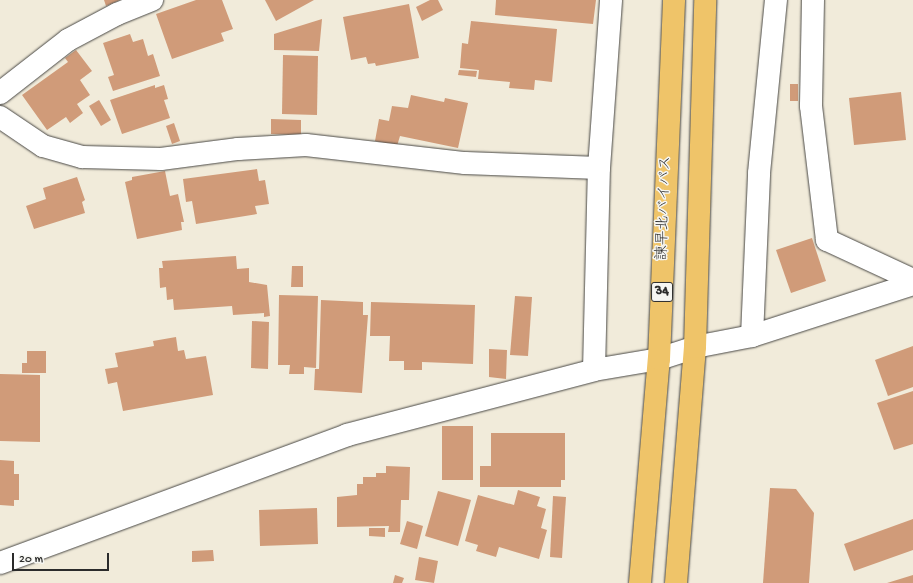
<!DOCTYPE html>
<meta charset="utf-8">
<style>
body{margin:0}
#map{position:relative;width:913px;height:583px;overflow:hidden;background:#f1ebda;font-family:"Gochi Hand","Klee One",sans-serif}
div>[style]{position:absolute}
.building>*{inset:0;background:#d09b79}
.roads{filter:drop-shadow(0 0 1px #494845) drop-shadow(0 0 1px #494845)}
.minor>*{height:22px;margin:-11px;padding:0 11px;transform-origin:11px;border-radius:11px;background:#fff}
.highway>*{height:22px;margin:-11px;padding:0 11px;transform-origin:11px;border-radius:11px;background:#efc469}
span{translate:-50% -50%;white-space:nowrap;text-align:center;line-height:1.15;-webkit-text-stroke:3px #f6f6f2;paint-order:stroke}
.shield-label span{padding:1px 3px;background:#f6f6f2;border:1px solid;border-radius:3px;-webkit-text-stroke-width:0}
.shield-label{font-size:14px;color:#2b2b2b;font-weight:700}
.street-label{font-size:15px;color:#2b2b2b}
.scale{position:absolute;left:12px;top:553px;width:97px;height:18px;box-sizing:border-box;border:2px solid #2b2b2b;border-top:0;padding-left:5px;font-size:12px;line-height:14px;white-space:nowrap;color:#2b2b2b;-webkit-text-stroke:3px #f6f6f2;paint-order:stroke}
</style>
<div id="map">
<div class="building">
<i style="clip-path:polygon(104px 0,120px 0,106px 6px)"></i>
<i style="clip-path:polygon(196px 0,222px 0,233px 29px,221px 33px,224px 41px,172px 59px,156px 14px)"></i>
<i style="clip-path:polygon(265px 0,314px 0,276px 21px)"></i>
<i style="clip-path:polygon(430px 0,438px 0,443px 10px,422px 21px,416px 7px)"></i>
<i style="clip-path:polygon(496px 0,596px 0,593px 24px,495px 15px)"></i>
<i style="clip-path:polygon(409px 4px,419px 58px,376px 66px,375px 63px,368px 64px,366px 57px,351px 60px,343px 17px)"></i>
<i style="clip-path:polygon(322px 19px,319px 51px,274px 50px,274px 34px)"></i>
<i style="clip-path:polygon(471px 21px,557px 29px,552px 82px,535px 80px,534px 90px,509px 88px,510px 82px,478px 79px,479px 70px,460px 68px,462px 43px,468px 44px)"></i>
<i style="clip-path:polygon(130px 34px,133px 42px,143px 39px,148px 56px,153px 54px,160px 76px,113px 91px,108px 77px,114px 75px,103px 43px)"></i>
<i style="clip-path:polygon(76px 50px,92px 71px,80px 80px,90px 95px,77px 104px,83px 113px,70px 123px,66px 117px,47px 130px,22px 95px,68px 62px,65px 58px)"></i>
<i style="clip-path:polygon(283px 55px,318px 56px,317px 115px,282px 114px)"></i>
<i style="clip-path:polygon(459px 70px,477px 71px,476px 77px,458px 75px)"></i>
<i style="clip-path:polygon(790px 84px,798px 84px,798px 101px,790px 101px)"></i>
<i style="clip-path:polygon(155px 85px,155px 88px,164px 85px,168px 99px,164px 100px,170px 118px,122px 134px,110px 100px)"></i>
<i style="clip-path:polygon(901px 92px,906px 140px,854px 145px,849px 98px)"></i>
<i style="clip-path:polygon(411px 95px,444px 102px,445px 98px,468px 103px,458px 148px,400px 136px,397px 146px,375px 141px,379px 119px,389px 121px,392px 106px,408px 108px)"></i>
<i style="clip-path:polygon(99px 100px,111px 120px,101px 126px,89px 106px)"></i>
<i style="clip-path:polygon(271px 119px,301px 120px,301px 135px,271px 134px)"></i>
<i style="clip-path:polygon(174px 123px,180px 141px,172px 144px,166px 126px)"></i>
<i style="clip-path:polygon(257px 169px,259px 181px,265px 180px,269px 204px,255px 206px,257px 214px,196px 224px,192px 201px,186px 202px,183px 179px)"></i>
<i style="clip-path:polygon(165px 171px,170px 196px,178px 194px,184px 222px,181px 222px,182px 230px,137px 239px,125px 182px,132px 180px,132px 177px)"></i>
<i style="clip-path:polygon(77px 177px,85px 200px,82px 202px,85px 213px,34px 229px,26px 206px,46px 199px,43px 188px)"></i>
<i style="clip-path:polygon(812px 238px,826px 281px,791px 293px,776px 250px)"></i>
<i style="clip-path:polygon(236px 256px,237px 269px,249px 268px,249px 282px,267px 285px,270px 316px,264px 317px,264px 313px,233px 315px,232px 306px,174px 310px,173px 299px,167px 300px,166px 287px,160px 288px,159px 268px,163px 268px,162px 261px)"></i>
<i style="clip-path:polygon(292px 266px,303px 266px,303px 287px,291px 287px)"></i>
<i style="clip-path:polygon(279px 295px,318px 296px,316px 368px,304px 367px,304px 374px,289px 374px,290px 365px,278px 365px)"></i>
<i style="clip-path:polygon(515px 296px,532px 297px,528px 356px,510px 355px)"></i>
<i style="clip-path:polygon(321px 300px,363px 302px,363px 315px,368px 315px,362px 393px,314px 390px,315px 369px,319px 369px)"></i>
<i style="clip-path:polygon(371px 302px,475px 305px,473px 364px,422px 362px,422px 370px,404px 370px,404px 361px,389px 361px,390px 336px,370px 336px)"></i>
<i style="clip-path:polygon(252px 321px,269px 322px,268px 369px,251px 368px)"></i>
<i style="clip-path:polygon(176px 337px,178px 351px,184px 350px,186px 359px,206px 356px,213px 395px,123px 411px,117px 382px,108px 384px,105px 369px,118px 367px,115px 353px,154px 346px,153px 341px)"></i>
<i style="clip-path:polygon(913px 346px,913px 387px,888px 396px,875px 360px)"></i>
<i style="clip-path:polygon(489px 349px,507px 350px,506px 379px,489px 377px)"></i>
<i style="clip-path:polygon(27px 351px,46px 351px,46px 373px,22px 373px,22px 363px,27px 363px)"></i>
<i style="clip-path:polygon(0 374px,40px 375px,40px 442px,0 441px)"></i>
<i style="clip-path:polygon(913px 391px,913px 444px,894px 450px,877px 403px)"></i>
<i style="clip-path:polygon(442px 426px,473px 426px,473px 480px,442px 480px)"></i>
<i style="clip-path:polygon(491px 433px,565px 433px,565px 480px,561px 480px,561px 487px,480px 487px,480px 466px,491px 466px)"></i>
<i style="clip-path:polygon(0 460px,14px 461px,14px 474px,19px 474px,19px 500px,14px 500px,14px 506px,0 505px)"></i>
<i style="clip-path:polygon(386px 466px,410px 467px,409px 500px,401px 500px,400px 532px,388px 532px,389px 526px,337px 527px,337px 497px,357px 495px,357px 484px,363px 484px,363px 477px,376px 477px,376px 473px,386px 473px)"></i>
<i style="clip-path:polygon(770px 488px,796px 489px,814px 513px,809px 583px,763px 583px)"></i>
<i style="clip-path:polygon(518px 490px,540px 497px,537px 506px,546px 509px,541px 528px,547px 530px,539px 559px,499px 547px,496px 557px,476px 551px,478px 545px,465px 541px,478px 495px,514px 505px)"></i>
<i style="clip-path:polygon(438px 491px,471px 500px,458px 546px,425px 536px)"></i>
<i style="clip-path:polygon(553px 496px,566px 497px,562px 558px,550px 557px)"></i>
<i style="clip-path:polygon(317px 508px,318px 544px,260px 546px,259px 510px)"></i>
<i style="clip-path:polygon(913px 519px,913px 550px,854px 571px,844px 544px)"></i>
<i style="clip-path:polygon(407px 521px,423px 526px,417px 549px,400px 544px)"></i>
<i style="clip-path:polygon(369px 528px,385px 528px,385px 537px,369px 536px)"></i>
<i style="clip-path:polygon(213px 550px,214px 561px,192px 562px,192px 551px)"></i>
<i style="clip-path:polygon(419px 557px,438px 561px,434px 583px,415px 580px)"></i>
<i style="clip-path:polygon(395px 575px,404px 578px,402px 583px,393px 583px)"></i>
<i style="clip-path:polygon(913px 575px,913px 583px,887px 583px)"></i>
</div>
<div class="roads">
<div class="minor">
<i style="left:813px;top:0;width:106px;rotate:91.1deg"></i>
<i style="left:811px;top:106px;width:135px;rotate:83.2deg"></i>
<i style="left:827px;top:240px;width:95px;rotate:24.9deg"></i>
<i style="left:0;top:93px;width:86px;rotate:-37.9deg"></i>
<i style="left:68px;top:40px;width:55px;rotate:-28deg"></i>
<i style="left:117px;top:14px;width:38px;rotate:-22deg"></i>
<i style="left:0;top:117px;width:52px;rotate:34deg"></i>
<i style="left:43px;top:146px;width:41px;rotate:15.8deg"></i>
<i style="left:82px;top:157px;width:79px;rotate:1.5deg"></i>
<i style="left:161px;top:159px;width:78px;rotate:-7.4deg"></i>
<i style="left:238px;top:149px;width:68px;rotate:-3.4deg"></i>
<i style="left:306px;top:145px;width:160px;rotate:6.5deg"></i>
<i style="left:465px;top:163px;width:134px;rotate:2.1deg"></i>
<i style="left:752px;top:336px;width:163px;rotate:-87.5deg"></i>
<i style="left:759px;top:173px;width:174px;rotate:-84.4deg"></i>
<i style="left:594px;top:370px;width:202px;rotate:-88.6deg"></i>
<i style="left:599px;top:168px;width:168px;rotate:-85.9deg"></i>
<i style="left:0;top:563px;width:370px;rotate:-20.2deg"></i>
<i style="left:347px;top:435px;width:255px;rotate:-14.7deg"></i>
<i style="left:594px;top:370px;width:66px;rotate:-9.6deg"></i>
<i style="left:659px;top:359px;width:38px;rotate:-18deg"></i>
<i style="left:695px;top:347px;width:58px;rotate:-10.9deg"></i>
<i style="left:752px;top:336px;width:169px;rotate:-17.9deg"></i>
</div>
<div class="highway">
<i style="left:640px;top:583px;width:225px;rotate:-85.2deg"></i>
<i style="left:659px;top:359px;width:359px;rotate:-87.6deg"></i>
<i style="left:676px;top:583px;width:237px;rotate:-85.4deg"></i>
<i style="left:695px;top:347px;width:347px;rotate:-88.3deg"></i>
</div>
</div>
<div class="shield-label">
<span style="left:662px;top:292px">34</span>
</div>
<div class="street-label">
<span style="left:665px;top:208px;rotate:-88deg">諫早北バイパス</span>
</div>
<div class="scale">20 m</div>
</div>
